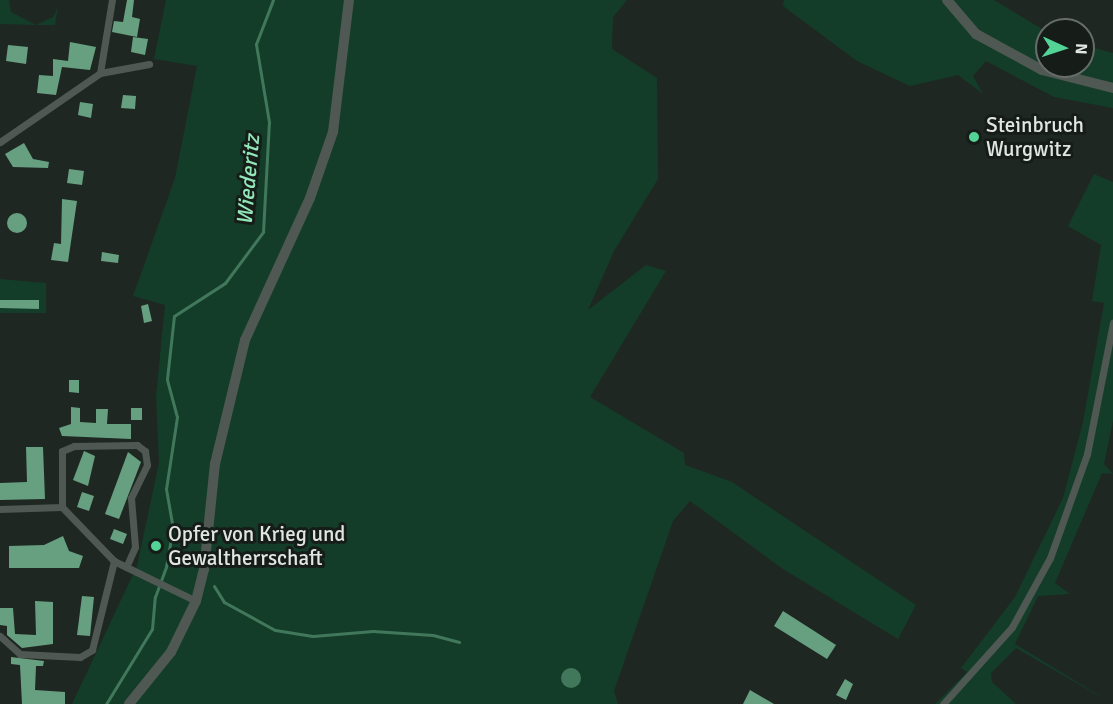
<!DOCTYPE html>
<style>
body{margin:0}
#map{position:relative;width:1113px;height:704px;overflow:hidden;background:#1f2722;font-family:Signika,sans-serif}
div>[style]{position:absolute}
.green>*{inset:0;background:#143d29}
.water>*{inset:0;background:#41785b}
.round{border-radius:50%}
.stream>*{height:3px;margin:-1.5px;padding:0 1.5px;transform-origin:1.5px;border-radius:1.5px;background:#41785b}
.building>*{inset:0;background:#67a081}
.street>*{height:7px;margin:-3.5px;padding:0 3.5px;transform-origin:3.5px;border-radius:3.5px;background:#4f5853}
.secondary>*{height:10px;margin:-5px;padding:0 5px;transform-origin:5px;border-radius:5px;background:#4f5853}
.dots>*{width:16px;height:16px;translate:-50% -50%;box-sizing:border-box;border:3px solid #161d19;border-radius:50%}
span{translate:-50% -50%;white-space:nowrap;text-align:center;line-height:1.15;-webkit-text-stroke:6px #161d19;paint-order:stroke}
.poi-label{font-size:21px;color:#e1e6e3}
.left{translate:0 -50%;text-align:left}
.water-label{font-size:22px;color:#93e8ba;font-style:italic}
.north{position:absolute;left:1035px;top:18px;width:60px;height:60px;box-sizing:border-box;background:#161d19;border:2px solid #676d6a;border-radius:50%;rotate:93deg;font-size:16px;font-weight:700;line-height:24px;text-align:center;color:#e1e6e3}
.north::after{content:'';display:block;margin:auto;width:21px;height:27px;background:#53d396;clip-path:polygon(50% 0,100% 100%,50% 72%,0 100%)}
</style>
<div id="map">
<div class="green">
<i style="clip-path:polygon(0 0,9px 0,11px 12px,36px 25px,53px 17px,58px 7px,55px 25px,36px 25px,0 24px)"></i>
<i style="clip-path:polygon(166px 0,627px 0,613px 17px,612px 49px,657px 78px,658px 179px,614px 251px,588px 310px,646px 265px,666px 271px,590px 397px,684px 453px,685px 465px,732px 482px,916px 605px,898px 639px,783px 569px,690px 501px,673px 521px,614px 691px,618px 704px,72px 704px,137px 566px,159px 463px,156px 396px,165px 305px,133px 296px,175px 178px,197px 66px,154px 59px)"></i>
<i style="clip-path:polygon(784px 0,994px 0,1047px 32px,1047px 66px,1083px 66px,1083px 45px,1113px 53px,1113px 108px,1054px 97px,986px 61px,973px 76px,983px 94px,958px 75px,910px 86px,857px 61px,783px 6px)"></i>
<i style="clip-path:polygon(1094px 174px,1113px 182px,1113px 421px,1104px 464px,1113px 474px,1102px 473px,1055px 583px,1070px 594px,1038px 596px,1015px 644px,1113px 704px,1016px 648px,991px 673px,992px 682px,1016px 704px,935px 704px,967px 672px,961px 668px,1015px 597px,1063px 498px,1083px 422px,1104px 303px,1092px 301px,1101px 245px,1068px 226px)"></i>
<i style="clip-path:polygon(0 279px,46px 283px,46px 313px,0 313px)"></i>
</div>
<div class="water">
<i class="round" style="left:561px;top:668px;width:20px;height:20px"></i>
</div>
<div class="stream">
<i style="left:214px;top:586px;width:19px;rotate:58deg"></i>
<i style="left:224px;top:602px;width:58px;rotate:28.8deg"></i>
<i style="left:275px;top:630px;width:38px;rotate:9deg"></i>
<i style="left:313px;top:636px;width:60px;rotate:-4.8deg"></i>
<i style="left:373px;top:631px;width:60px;rotate:3.8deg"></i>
<i style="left:433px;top:635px;width:27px;rotate:15deg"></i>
<i style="left:106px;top:704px;width:88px;rotate:-58.5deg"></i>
<i style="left:152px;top:629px;width:32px;rotate:-85deg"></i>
<i style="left:155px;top:597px;width:32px;rotate:-70deg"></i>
<i style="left:166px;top:567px;width:39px;rotate:-80deg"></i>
<i style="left:173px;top:529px;width:41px;rotate:-99.9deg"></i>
<i style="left:166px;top:489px;width:73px;rotate:-81.3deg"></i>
<i style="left:177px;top:417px;width:39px;rotate:-105deg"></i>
<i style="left:167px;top:379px;width:63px;rotate:-83.7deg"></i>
<i style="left:174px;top:316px;width:61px;rotate:-32.9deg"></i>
<i style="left:225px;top:283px;width:64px;rotate:-53.3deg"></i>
<i style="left:263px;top:232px;width:110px;rotate:-86.9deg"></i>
<i style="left:269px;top:122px;width:79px;rotate:-99.5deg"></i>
<i style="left:256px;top:44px;width:47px;rotate:-68.9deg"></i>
</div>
<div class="building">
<i style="clip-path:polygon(127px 0,134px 0,132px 17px,140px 19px,137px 37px,112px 32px,114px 21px,123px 22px)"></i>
<i style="clip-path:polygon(133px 37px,148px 39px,145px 55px,131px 52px)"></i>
<i style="clip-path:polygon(70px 42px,96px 47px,90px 70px,62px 67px,56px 95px,37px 93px,39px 75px,53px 76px,53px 59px,68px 61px)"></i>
<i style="clip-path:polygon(8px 45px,28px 47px,26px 64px,6px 61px)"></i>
<i style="clip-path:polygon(123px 95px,136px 96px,135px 109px,121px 108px)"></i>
<i style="clip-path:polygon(80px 102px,93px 104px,91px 118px,78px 115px)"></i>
<i style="clip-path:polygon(24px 143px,33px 159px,49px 162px,48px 168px,13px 167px,5px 154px)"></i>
<i style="clip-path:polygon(69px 169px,84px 171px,82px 185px,67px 183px)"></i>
<i style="clip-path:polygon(62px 199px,77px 201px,68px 262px,51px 260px,54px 243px,61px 244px)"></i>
<i class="round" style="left:7px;top:213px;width:20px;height:20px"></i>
<i style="clip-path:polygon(102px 252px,119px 255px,118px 263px,101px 261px)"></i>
<i style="clip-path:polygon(0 300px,39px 300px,39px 309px,0 308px)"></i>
<i style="clip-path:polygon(148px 304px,152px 321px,144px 323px,141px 306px)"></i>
<i style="clip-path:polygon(69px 380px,79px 380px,79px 393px,69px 392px)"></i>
<i style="clip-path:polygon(71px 407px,80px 408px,80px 422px,96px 423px,96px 409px,108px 409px,107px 424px,131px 424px,131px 439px,62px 436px,59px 428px,71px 424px)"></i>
<i style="clip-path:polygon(131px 408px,142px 408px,142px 420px,131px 420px)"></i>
<i style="clip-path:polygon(26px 447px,43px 447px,45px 499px,0 500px,0 483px,27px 482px)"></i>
<i style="clip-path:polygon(84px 451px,95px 456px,88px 486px,73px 480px)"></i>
<i style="clip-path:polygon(128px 452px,141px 462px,119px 519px,105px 514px)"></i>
<i style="clip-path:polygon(82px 492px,94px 496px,89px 511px,77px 507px)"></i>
<i style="clip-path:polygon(114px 529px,127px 534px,123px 544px,110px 539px)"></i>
<i style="clip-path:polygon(63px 536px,69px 551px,83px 556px,79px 568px,9px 568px,9px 546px,44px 545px)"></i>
<i style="clip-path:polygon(82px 596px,94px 597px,90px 636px,77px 635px)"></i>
<i style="clip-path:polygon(35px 601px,53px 602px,53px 644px,22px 648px,7px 635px,7px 626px,0 625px,0 608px,13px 608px,15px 634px,36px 635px)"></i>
<i style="clip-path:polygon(783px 611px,836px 645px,827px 659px,774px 626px)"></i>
<i style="clip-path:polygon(11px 657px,44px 661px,43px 666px,36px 666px,35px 690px,65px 692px,65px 704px,22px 704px,20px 665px,11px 664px)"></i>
<i style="clip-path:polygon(845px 679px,853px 684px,846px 700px,836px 695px)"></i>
<i style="clip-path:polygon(750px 690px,774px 704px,743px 704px)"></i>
</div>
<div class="street">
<i style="left:100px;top:73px;width:74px;rotate:-80.7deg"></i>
<i style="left:0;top:142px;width:121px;rotate:-34.6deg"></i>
<i style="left:100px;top:73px;width:50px;rotate:-10.4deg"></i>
<i style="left:62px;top:507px;width:56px;rotate:-90deg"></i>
<i style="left:62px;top:451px;width:13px;rotate:-23deg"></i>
<i style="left:74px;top:446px;width:63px;rotate:-0.9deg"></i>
<i style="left:137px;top:445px;width:10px;rotate:37deg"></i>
<i style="left:145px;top:451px;width:14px;rotate:82deg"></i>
<i style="left:147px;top:465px;width:37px;rotate:116deg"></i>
<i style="left:131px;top:498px;width:49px;rotate:85.3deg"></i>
<i style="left:135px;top:547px;width:22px;rotate:114deg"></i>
<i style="left:0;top:509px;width:62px;rotate:-1.8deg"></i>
<i style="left:62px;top:507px;width:75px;rotate:46.1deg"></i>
<i style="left:114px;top:561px;width:91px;rotate:26deg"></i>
<i style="left:0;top:636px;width:27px;rotate:42deg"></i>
<i style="left:20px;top:654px;width:60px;rotate:2.9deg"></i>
<i style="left:80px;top:657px;width:14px;rotate:-30deg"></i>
<i style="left:92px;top:650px;width:92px;rotate:-76.1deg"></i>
<i style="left:943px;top:704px;width:103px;rotate:-48.1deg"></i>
<i style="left:1012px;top:627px;width:79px;rotate:-61.2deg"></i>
<i style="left:1050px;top:558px;width:110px;rotate:-70.4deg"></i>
<i style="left:1087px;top:454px;width:134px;rotate:-78.8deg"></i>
</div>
<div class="secondary">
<i style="left:947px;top:0;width:45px;rotate:49.5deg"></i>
<i style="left:976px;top:34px;width:75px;rotate:28.6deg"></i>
<i style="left:1042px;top:70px;width:73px;rotate:14.2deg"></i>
<i style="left:129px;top:704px;width:67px;rotate:-51.1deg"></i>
<i style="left:171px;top:652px;width:57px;rotate:-63.9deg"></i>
<i style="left:196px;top:601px;width:32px;rotate:-76deg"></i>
<i style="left:204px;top:570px;width:107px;rotate:-84.1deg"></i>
<i style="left:215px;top:464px;width:128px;rotate:-76.4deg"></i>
<i style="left:245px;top:340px;width:156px;rotate:-65.4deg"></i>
<i style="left:310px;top:198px;width:70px;rotate:-70.8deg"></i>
<i style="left:333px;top:132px;width:133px;rotate:-83.1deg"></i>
</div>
<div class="dots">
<i style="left:974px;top:137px;background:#53d396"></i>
<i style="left:156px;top:546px;background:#53d396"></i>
</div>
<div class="poi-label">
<span class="left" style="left:986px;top:137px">Steinbruch<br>Wurgwitz</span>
<span class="left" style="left:168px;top:546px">Opfer von Krieg und<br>Gewaltherrschaft</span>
</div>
<div class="water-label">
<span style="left:248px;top:180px;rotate:-85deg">Wiederitz</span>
</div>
<div class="north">N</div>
</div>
